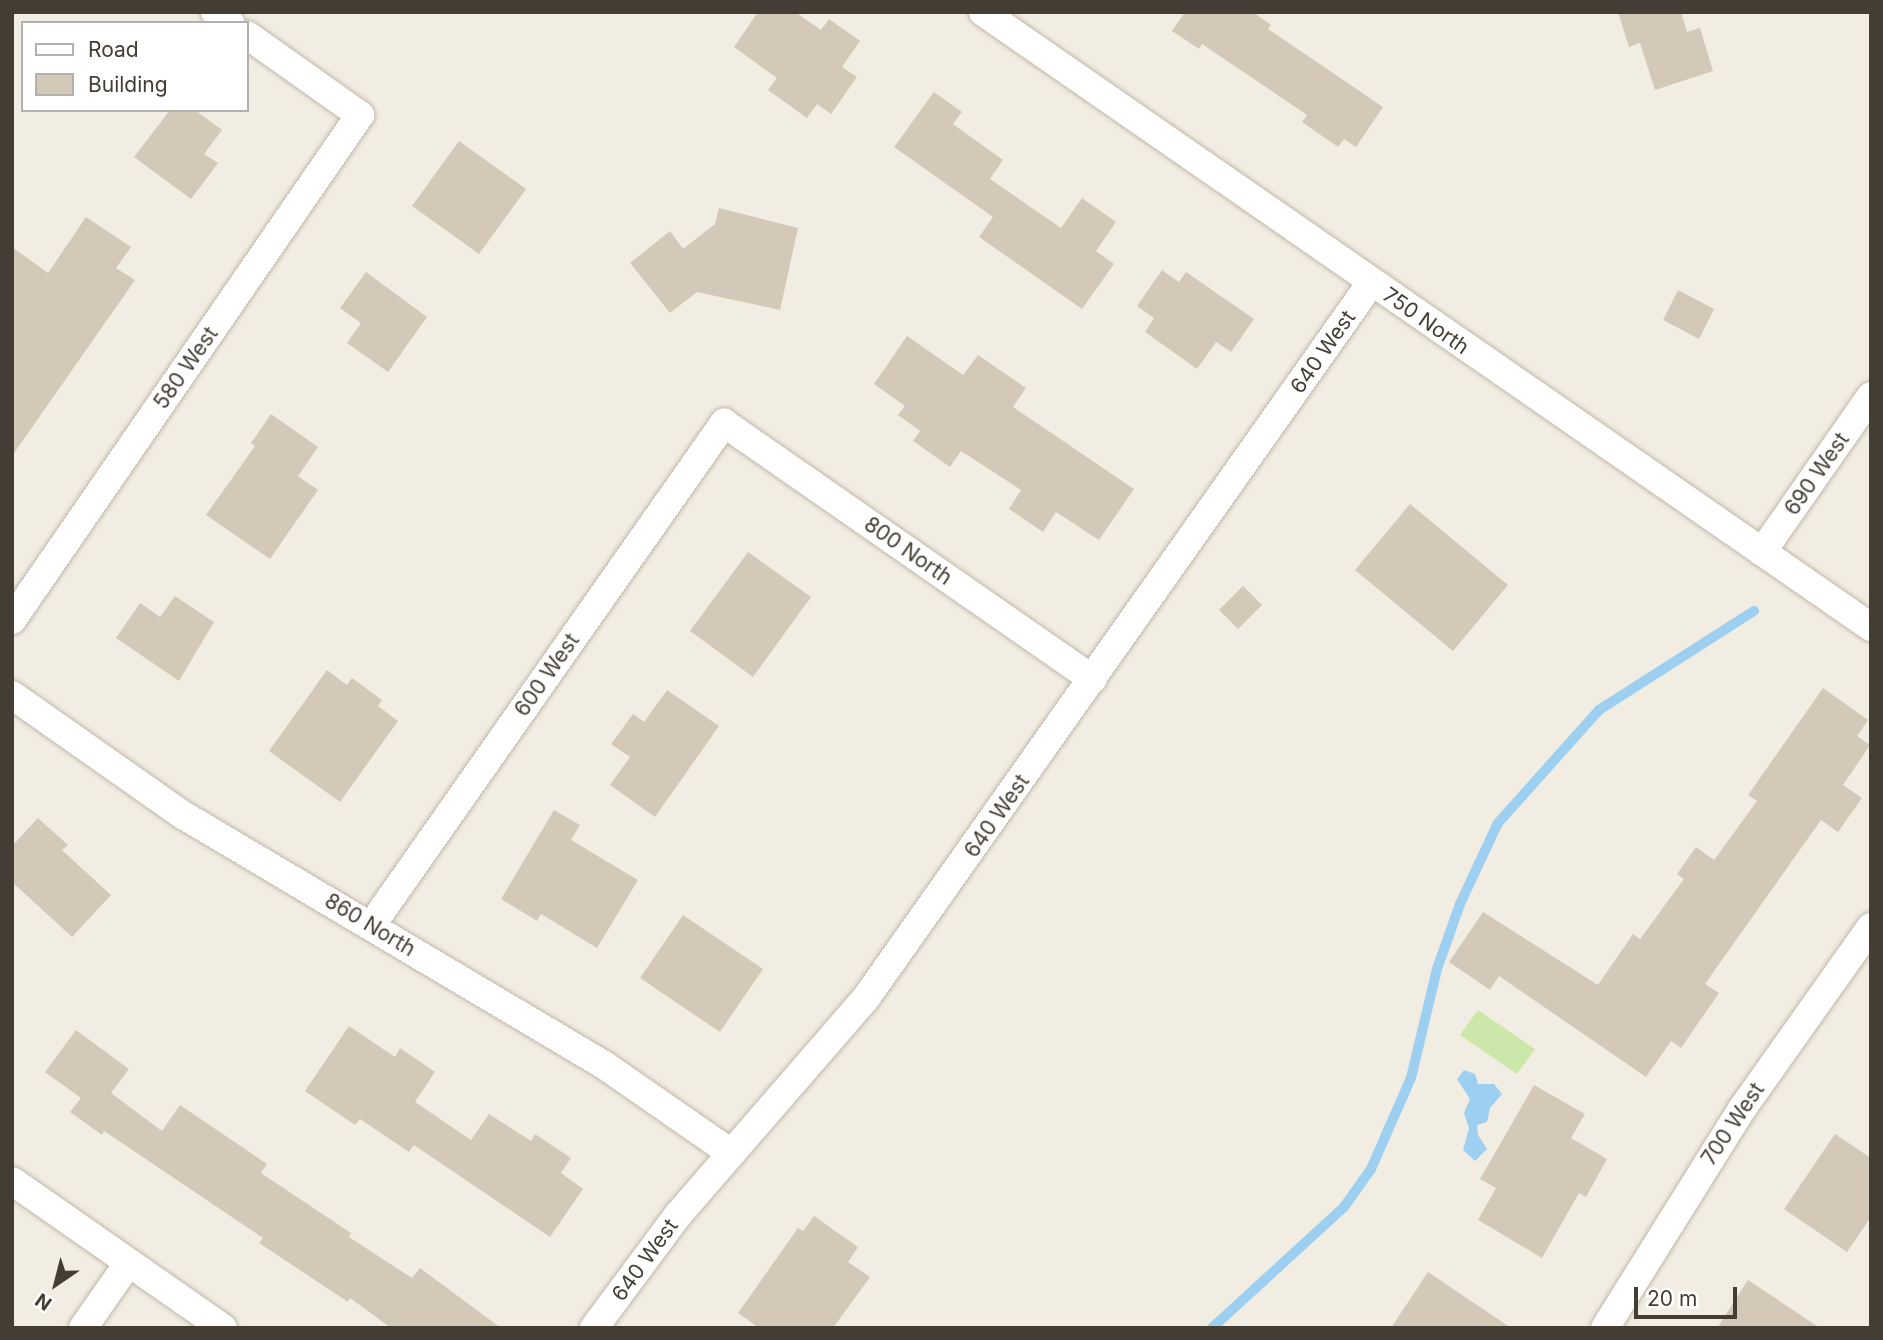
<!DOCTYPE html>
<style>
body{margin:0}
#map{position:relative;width:1883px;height:1340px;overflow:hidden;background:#f2ede3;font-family:Inter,sans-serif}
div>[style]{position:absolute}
.green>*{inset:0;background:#cce7aa}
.water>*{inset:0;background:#9dcff1}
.stream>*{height:10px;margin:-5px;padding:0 5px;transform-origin:5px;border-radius:5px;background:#9dcff1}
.building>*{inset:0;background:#d4c9b8}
.roads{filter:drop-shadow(0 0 2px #c0b8a9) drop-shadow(0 0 2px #c0b8a9)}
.street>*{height:28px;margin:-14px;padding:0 14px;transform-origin:14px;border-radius:14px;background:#fff}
span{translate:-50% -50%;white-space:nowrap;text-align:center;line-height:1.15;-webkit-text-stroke:6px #fff;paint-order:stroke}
.street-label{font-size:21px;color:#443d33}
.frame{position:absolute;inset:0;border:14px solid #443d33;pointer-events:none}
.legend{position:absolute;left:21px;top:21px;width:228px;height:91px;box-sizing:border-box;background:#fff;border:2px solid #b4b1ad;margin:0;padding:9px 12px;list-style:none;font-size:21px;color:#443d33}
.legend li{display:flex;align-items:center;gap:14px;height:35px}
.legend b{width:35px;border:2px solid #b4b1ad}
.north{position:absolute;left:21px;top:1249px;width:70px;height:70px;-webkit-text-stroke:5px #fff;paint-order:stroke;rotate:215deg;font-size:19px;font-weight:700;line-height:28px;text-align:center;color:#443d33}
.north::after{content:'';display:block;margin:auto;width:24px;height:32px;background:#443d33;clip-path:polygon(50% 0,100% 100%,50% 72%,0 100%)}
.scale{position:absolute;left:1634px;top:1287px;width:103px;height:32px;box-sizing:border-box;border:4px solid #443d33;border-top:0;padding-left:9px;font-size:21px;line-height:24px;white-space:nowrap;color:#443d33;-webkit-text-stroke:5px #fff;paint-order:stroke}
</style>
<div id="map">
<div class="green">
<i style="clip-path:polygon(1478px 1010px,1535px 1049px,1517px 1074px,1460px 1035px)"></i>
</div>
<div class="water">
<i style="clip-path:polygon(1464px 1070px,1475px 1074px,1478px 1084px,1494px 1084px,1502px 1094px,1490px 1108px,1487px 1122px,1477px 1125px,1478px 1135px,1487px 1149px,1475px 1161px,1463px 1150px,1469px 1128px,1464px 1113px,1470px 1099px,1457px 1079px)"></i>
</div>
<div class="stream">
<i style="left:1212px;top:1328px;width:179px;rotate:-42.5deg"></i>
<i style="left:1344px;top:1207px;width:47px;rotate:-54.6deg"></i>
<i style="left:1371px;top:1169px;width:99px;rotate:-66.3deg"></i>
<i style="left:1411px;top:1078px;width:112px;rotate:-76.6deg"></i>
<i style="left:1437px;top:969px;width:69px;rotate:-70.5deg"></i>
<i style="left:1460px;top:904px;width:89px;rotate:-64.9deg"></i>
<i style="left:1498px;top:823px;width:152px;rotate:-48.2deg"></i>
<i style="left:1599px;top:710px;width:184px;rotate:-32.6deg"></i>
</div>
<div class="building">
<i style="clip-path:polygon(758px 12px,795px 12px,821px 30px,829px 19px,860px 41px,842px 67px,857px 77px,831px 114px,817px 104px,807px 118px,768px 90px,777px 78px,734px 47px)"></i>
<i style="clip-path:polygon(1185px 12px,1253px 12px,1271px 25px,1268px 29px,1383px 107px,1356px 147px,1344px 139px,1338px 147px,1302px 122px,1307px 115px,1202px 44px,1199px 49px,1172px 31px)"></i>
<i style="clip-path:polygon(1618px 12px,1681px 12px,1687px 32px,1700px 28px,1713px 71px,1655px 90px,1640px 43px,1629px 47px)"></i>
<i style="clip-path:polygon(934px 92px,962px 112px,953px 124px,1003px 160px,990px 179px,1061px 228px,1082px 198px,1116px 222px,1096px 251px,1114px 264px,1082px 309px,979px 237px,993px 217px,894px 147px)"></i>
<i style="clip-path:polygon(170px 110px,195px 110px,222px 130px,204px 154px,218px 163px,191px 199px,134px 157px)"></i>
<i style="clip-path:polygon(459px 141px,526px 189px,479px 254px,412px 206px)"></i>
<i style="clip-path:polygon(719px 208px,798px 228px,780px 310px,697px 292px,670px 313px,630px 263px,670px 231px,683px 249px,715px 224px)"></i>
<i style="clip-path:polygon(86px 217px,131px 247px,116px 268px,135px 280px,12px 456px,12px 247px,48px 273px)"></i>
<i style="clip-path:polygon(1162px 270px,1179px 282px,1186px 272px,1254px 319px,1231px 352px,1216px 342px,1197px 369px,1145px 332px,1154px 318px,1137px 306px)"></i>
<i style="clip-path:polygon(366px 272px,427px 317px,388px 372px,347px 343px,361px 323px,340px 308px)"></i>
<i style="clip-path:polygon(1678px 290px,1714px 309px,1699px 339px,1663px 320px)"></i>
<i style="clip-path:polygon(907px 336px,963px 375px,978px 355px,1026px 388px,1013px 407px,1134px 489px,1099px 540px,1056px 512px,1043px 532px,1009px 509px,1021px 490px,961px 451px,950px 467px,913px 441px,920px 431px,898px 415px,905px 406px,874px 384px)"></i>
<i style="clip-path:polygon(271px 414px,318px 447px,298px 476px,318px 490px,270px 559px,206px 515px,255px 446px,251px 443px)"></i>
<i style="clip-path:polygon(1410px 504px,1508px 585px,1453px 651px,1355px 570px)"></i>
<i style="clip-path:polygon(748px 552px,811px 597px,753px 677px,690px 631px)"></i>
<i style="clip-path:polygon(1243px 586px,1262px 605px,1238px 629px,1219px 610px)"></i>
<i style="clip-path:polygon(175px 596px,214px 622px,179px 681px,116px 638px,140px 603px,160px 617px)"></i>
<i style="clip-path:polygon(327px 670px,347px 685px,352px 678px,382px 700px,378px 706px,398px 721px,340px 802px,269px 751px)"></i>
<i style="clip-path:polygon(1823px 688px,1868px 720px,1857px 736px,1870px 745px,1843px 785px,1862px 798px,1838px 832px,1821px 820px,1705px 984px,1719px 993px,1681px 1048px,1671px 1041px,1646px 1077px,1499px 976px,1490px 990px,1449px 962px,1483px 912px,1598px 985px,1633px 934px,1640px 939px,1684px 879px,1677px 874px,1696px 847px,1714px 860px,1757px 801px,1748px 795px)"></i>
<i style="clip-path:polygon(667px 690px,719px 726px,655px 817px,610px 785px,630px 757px,611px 744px,633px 714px,644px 722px)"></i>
<i style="clip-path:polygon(554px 810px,580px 825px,571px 840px,638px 880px,597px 948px,541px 914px,537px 921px,501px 899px)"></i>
<i style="clip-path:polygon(38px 818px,68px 845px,62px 850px,111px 895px,72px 937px,12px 882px,12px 846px)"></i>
<i style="clip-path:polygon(683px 915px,763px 969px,720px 1032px,640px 978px)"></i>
<i style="clip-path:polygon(349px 1026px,395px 1057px,400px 1048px,435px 1072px,415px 1102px,471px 1140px,489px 1114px,531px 1141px,535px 1134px,571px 1158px,561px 1173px,583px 1189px,550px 1237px,414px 1145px,409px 1152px,360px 1119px,355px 1125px,305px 1091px)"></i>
<i style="clip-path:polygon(76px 1030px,129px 1069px,111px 1093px,162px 1131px,180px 1105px,267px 1164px,261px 1173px,351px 1233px,349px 1237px,412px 1278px,420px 1268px,501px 1328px,391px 1328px,350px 1298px,348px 1302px,259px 1243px,263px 1238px,104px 1131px,102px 1135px,70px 1112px,81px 1098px,45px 1072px)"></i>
<i style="clip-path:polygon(1534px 1085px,1585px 1114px,1571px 1138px,1607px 1159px,1586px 1197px,1579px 1193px,1542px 1258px,1478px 1220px,1496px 1188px,1480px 1179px)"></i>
<i style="clip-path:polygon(1835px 1134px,1871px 1158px,1871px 1217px,1847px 1252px,1784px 1209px)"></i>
<i style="clip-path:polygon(814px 1216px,858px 1247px,848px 1262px,870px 1277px,833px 1328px,759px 1328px,738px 1313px,798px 1228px,803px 1231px)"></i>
<i style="clip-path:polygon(1428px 1272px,1511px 1328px,1391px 1328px)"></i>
<i style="clip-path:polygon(1748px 1280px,1820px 1328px,1717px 1328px)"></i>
</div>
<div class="roads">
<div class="street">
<i style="left:215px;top:12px;width:19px;rotate:36deg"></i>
<i style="left:983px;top:12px;width:1080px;rotate:34.71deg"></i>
<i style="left:1762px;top:552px;width:190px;rotate:-55.1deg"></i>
<i style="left:12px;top:620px;width:613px;rotate:-55.43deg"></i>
<i style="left:360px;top:115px;width:138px;rotate:-144.7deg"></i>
<i style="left:12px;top:695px;width:209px;rotate:35.1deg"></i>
<i style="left:183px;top:815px;width:490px;rotate:30.7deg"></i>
<i style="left:604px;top:1065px;width:155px;rotate:34.7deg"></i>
<i style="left:371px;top:926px;width:615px;rotate:-54.94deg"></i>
<i style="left:724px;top:423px;width:449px;rotate:34.8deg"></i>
<i style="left:12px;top:1181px;width:257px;rotate:34.9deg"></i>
<i style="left:83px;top:1328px;width:80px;rotate:-55.1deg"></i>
<i style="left:594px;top:1328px;width:141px;rotate:-53.4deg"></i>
<i style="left:678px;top:1215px;width:287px;rotate:-49.1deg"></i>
<i style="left:866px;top:998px;width:875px;rotate:-54.77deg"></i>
<i style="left:1605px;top:1328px;width:258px;rotate:-58deg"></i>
<i style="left:1742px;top:1109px;width:223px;rotate:-54.7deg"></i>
</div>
</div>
<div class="street-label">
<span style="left:1426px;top:321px;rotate:35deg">750 North</span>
<span style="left:1323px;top:352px;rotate:-55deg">640 West</span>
<span style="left:186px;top:368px;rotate:-55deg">580 West</span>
<span style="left:1817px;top:474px;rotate:-55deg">690 West</span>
<span style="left:908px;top:551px;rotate:35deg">800 North</span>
<span style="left:547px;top:675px;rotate:-55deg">600 West</span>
<span style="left:997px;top:816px;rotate:-55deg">640 West</span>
<span style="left:370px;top:925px;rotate:31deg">860 North</span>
<span style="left:1733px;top:1124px;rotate:-56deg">700 West</span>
<span style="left:645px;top:1260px;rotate:-54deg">640 West</span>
</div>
<div class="frame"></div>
<ul class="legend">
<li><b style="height:9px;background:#fff"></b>Road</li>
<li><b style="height:19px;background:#d4c9b8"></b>Building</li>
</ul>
<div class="north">N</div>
<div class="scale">20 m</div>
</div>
